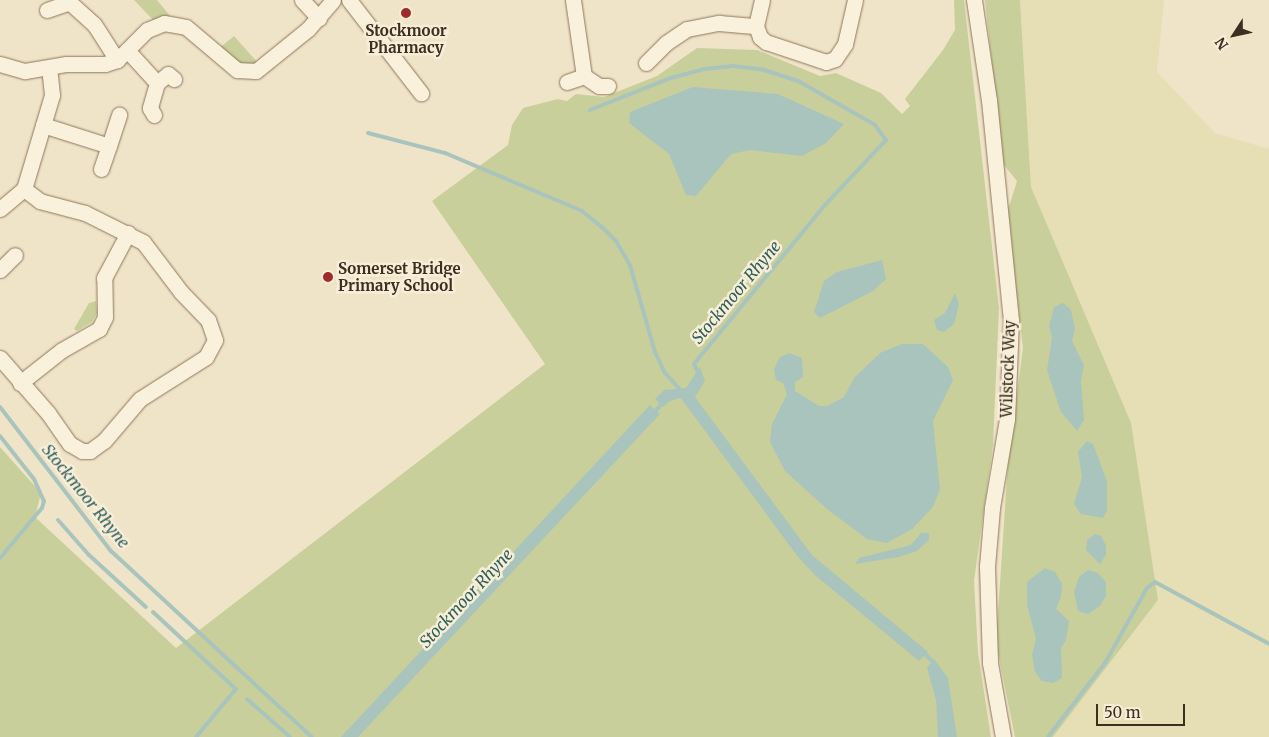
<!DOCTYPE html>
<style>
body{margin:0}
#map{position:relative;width:1269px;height:737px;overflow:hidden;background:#f0e4c8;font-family:Merriweather,serif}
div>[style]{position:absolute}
.farmland>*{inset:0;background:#e6deb5}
.green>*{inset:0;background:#c9cf9b}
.water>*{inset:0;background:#a9c4bc}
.stream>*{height:4px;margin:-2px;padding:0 2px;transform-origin:2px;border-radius:2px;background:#a9c4bc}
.roads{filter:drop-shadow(0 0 1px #8d765c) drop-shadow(0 0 1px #8d765c)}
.minor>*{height:15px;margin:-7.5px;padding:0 7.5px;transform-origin:7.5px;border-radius:7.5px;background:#faf1dc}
.dots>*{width:14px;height:14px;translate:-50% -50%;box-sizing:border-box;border:2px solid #f7eed8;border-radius:50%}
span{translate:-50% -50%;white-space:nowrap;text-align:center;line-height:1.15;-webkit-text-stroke:5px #f7eed8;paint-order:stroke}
.poi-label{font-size:15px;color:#3d2e20;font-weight:700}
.left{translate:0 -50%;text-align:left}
.street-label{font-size:15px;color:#3d2e20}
.water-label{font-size:16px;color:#2f5d5a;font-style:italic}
.north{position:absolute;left:1209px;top:10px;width:50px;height:50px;-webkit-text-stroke:4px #f7eed8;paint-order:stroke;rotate:235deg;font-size:14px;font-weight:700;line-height:20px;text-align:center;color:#3d2e20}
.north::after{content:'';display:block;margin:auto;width:18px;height:22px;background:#3d2e20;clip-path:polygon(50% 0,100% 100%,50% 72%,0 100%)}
.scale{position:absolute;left:1096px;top:704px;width:89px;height:22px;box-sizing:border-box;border:2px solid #3d2e20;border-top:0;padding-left:6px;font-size:15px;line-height:18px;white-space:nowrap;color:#3d2e20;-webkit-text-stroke:4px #f7eed8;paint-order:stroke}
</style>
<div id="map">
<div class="farmland">
<i style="clip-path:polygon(1020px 0,1164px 0,1157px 72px,1215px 133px,1269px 149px,1269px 737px,1053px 737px,1158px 600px,1074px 295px,1031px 187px)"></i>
</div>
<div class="green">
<i style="clip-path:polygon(134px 0,157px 0,176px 23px,157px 24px)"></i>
<i style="clip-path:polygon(954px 0,964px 0,999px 308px,993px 445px,974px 581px,978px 653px,991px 737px,0 737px,0 558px,24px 530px,0 555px,0 447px,41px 493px,35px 517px,176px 648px,545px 364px,432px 201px,508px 145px,512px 125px,523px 108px,558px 99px,567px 101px,576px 94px,604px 97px,657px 76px,697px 48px,757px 50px,820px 76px,836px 73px,881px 93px,902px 114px,910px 106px,905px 99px,943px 50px,955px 30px)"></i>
<i style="clip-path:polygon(985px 0,1020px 0,1031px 187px,1131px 423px,1158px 600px,1053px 737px,1015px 737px,996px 643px,1008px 462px,1023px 348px,1007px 213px,1017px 181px,1003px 164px)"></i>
<i style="clip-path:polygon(234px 36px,258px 63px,233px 64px,217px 50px)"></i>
<i style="clip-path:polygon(96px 301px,97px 313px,92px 322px,77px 331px,74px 329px,89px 303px)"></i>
</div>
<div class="water">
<i style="clip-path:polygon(693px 87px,778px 94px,844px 124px,826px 143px,802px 156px,750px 150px,731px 154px,696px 196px,686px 195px,669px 154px,629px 123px,630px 112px)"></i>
<i style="clip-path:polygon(882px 260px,886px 279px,873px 291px,820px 318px,814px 312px,824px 281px,837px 272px)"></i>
<i style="clip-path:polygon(955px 293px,959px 304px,954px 324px,944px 332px,937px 330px,934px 320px,945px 313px)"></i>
<i style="clip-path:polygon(1063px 303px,1071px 310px,1075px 329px,1072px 341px,1084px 365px,1081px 381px,1084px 420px,1077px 431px,1061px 412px,1047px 370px,1052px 338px,1049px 326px,1054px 307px)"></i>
<i style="clip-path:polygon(902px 344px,923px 344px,948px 367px,953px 380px,933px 421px,940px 489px,933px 507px,912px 529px,887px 543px,867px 539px,827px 509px,785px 471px,770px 442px,772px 424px,787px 394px,783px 383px,776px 380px,774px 369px,780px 357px,789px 353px,802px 358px,803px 377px,795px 382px,795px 391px,819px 406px,827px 406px,844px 397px,854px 378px,880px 353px)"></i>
<i style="clip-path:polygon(700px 367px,705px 381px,695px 397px,812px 555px,928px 652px,919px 661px,816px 576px,798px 557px,680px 397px,672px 398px,663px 407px,655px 399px,664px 390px,686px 388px)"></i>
<i style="clip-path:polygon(650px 405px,660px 414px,358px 737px,341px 737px)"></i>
<i style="clip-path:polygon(1087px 441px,1093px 444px,1107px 481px,1107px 510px,1103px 518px,1081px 514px,1074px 504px,1082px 477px,1078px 452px)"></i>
<i style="clip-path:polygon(921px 533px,929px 533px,929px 540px,917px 551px,899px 557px,855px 564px,859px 558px,911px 545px)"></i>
<i style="clip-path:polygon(1095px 534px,1101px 536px,1106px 545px,1106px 555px,1100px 564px,1086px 550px,1087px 540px)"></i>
<i style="clip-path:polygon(1045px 568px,1055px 572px,1062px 584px,1061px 597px,1056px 609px,1069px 621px,1066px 640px,1061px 648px,1062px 678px,1053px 683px,1042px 681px,1035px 672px,1032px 655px,1036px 639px,1027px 605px,1027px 582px)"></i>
<i style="clip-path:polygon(1088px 570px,1098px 573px,1106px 582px,1106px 596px,1100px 606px,1088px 614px,1078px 611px,1074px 592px,1079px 577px)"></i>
<i style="clip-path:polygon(934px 659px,948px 678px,957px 737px,938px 737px,936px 700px,927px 668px)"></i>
</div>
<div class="stream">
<i style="left:590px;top:110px;width:87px;rotate:-21.6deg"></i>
<i style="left:671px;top:78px;width:35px;rotate:-15deg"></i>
<i style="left:705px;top:69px;width:28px;rotate:-6deg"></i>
<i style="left:733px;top:66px;width:31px;rotate:7deg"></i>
<i style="left:764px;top:70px;width:38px;rotate:18deg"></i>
<i style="left:800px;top:82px;width:86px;rotate:29.8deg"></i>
<i style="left:875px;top:125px;width:19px;rotate:54deg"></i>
<i style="left:886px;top:140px;width:89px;rotate:133.2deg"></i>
<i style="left:825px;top:205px;width:206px;rotate:129.5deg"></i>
<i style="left:694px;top:364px;width:12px;rotate:66deg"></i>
<i style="left:368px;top:133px;width:80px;rotate:14.6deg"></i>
<i style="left:445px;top:153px;width:149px;rotate:22.9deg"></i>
<i style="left:582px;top:211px;width:26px;rotate:39deg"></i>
<i style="left:602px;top:227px;width:20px;rotate:45deg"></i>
<i style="left:616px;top:241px;width:28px;rotate:60deg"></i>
<i style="left:630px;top:265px;width:91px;rotate:74deg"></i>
<i style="left:655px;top:352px;width:23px;rotate:65deg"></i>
<i style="left:665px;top:373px;width:25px;rotate:48deg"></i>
<i style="left:0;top:407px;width:182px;rotate:52.4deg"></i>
<i style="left:111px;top:551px;width:274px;rotate:42.8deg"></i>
<i style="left:654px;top:413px;width:16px;rotate:-50deg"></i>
<i style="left:664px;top:401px;width:20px;rotate:-18deg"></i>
<i style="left:0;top:436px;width:55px;rotate:51.7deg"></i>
<i style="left:34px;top:479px;width:24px;rotate:66deg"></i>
<i style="left:44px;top:501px;width:7px;rotate:106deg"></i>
<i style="left:42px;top:508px;width:65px;rotate:130deg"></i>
<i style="left:58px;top:520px;width:47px;rotate:48.5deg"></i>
<i style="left:89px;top:555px;width:77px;rotate:42.4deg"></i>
<i style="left:153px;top:612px;width:113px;rotate:42.9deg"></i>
<i style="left:236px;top:689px;width:62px;rotate:129.8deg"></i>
<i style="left:922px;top:651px;width:18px;rotate:45deg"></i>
<i style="left:247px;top:699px;width:57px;rotate:41.5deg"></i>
<i style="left:1048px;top:737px;width:93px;rotate:-52.4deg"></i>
<i style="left:1105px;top:663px;width:86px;rotate:-60.8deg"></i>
<i style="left:1147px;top:588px;width:10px;rotate:-37deg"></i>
<i style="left:1155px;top:582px;width:130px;rotate:28.5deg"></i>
</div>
<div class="roads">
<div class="minor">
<i style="left:67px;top:0;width:36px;rotate:42deg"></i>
<i style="left:94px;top:24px;width:43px;rotate:57.4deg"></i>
<i style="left:302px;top:0;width:25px;rotate:47deg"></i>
<i style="left:349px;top:0;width:118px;rotate:52.3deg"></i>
<i style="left:573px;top:0;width:77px;rotate:81.8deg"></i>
<i style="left:584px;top:76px;width:18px;rotate:34deg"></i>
<i style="left:599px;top:86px;width:9px"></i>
<i style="left:762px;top:0;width:27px;rotate:103deg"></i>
<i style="left:756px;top:26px;width:12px;rotate:70deg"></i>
<i style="left:760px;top:37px;width:8px;rotate:40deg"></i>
<i style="left:766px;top:42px;width:63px;rotate:18.4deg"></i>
<i style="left:826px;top:62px;width:9px;rotate:-18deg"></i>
<i style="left:835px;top:59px;width:18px;rotate:-56deg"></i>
<i style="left:845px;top:44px;width:45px;rotate:-77.2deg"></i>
<i style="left:974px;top:0;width:101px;rotate:81.5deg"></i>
<i style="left:989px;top:100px;width:221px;rotate:84.3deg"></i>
<i style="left:1011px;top:320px;width:99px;rotate:92.3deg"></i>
<i style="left:1007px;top:419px;width:90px;rotate:99.6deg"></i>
<i style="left:992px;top:508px;width:58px;rotate:94.9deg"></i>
<i style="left:987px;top:566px;width:97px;rotate:88.2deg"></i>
<i style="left:990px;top:663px;width:75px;rotate:80deg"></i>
<i style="left:47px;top:10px;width:21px;rotate:-19deg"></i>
<i style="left:127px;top:50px;width:45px;rotate:47.7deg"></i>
<i style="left:157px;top:83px;width:26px;rotate:106deg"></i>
<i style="left:150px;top:108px;width:8px;rotate:60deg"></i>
<i style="left:646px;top:63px;width:28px;rotate:-45deg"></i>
<i style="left:666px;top:43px;width:25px;rotate:-34deg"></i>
<i style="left:687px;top:29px;width:33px;rotate:-11deg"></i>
<i style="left:719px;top:23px;width:37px;rotate:5deg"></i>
<i style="left:0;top:64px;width:26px;rotate:16deg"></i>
<i style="left:25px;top:71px;width:42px;rotate:-9.7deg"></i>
<i style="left:66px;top:64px;width:39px"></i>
<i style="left:105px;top:64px;width:13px;rotate:-18deg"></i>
<i style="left:117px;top:60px;width:42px;rotate:-45deg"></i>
<i style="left:147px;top:30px;width:18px;rotate:-22deg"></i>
<i style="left:164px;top:23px;width:22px;rotate:10deg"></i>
<i style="left:186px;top:27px;width:67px;rotate:40.1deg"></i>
<i style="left:237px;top:70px;width:19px;rotate:3deg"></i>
<i style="left:256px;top:71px;width:67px;rotate:-38.9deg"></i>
<i style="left:308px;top:29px;width:38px;rotate:-49deg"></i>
<i style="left:567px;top:82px;width:18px;rotate:-19deg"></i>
<i style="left:157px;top:83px;width:14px;rotate:-39deg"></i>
<i style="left:168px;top:74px;width:8px;rotate:40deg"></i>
<i style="left:43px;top:125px;width:69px;rotate:17.7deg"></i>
<i style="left:109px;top:146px;width:33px;rotate:-72deg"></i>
<i style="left:101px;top:169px;width:24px;rotate:-71deg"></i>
<i style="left:0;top:209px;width:31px;rotate:-40deg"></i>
<i style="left:24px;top:189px;width:98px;rotate:-73.4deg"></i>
<i style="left:52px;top:95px;width:27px;rotate:-96deg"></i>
<i style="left:0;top:270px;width:21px;rotate:-45deg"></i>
<i style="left:0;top:358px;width:73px;rotate:48.9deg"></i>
<i style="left:48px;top:413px;width:38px;rotate:55deg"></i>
<i style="left:70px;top:444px;width:14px;rotate:30deg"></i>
<i style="left:82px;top:451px;width:8px"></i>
<i style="left:90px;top:451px;width:17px;rotate:-36deg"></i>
<i style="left:104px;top:441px;width:55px;rotate:-49.4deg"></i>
<i style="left:140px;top:399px;width:78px;rotate:-32.5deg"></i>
<i style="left:206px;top:357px;width:19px;rotate:-62deg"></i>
<i style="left:215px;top:340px;width:21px;rotate:-109deg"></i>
<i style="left:208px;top:320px;width:39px;rotate:-134deg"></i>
<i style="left:181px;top:292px;width:63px;rotate:-127.2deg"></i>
<i style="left:143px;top:242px;width:65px;rotate:-153.4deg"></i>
<i style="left:85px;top:213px;width:47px;rotate:-165.1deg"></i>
<i style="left:40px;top:201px;width:20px;rotate:-143deg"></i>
<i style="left:20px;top:383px;width:53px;rotate:-38.2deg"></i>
<i style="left:62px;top:350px;width:43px;rotate:-29.6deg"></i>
<i style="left:99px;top:329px;width:13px;rotate:-63deg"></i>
<i style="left:105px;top:317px;width:39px;rotate:-91deg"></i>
<i style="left:104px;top:278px;width:51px;rotate:-61.9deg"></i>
</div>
</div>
<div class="dots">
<i style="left:406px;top:13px;background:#9e2a2b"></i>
<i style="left:328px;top:277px;background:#9e2a2b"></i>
</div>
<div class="poi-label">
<span style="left:406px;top:39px">Stockmoor<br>Pharmacy</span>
<span class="left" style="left:338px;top:277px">Somerset Bridge<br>Primary School</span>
</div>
<div class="street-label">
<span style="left:1008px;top:369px;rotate:-88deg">Wilstock Way</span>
</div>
<div class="water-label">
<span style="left:736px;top:292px;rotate:-50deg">Stockmoor Rhyne</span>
<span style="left:86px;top:496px;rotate:51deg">Stockmoor Rhyne</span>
<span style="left:466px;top:598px;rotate:-47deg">Stockmoor Rhyne</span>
</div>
<div class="north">N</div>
<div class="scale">50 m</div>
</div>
